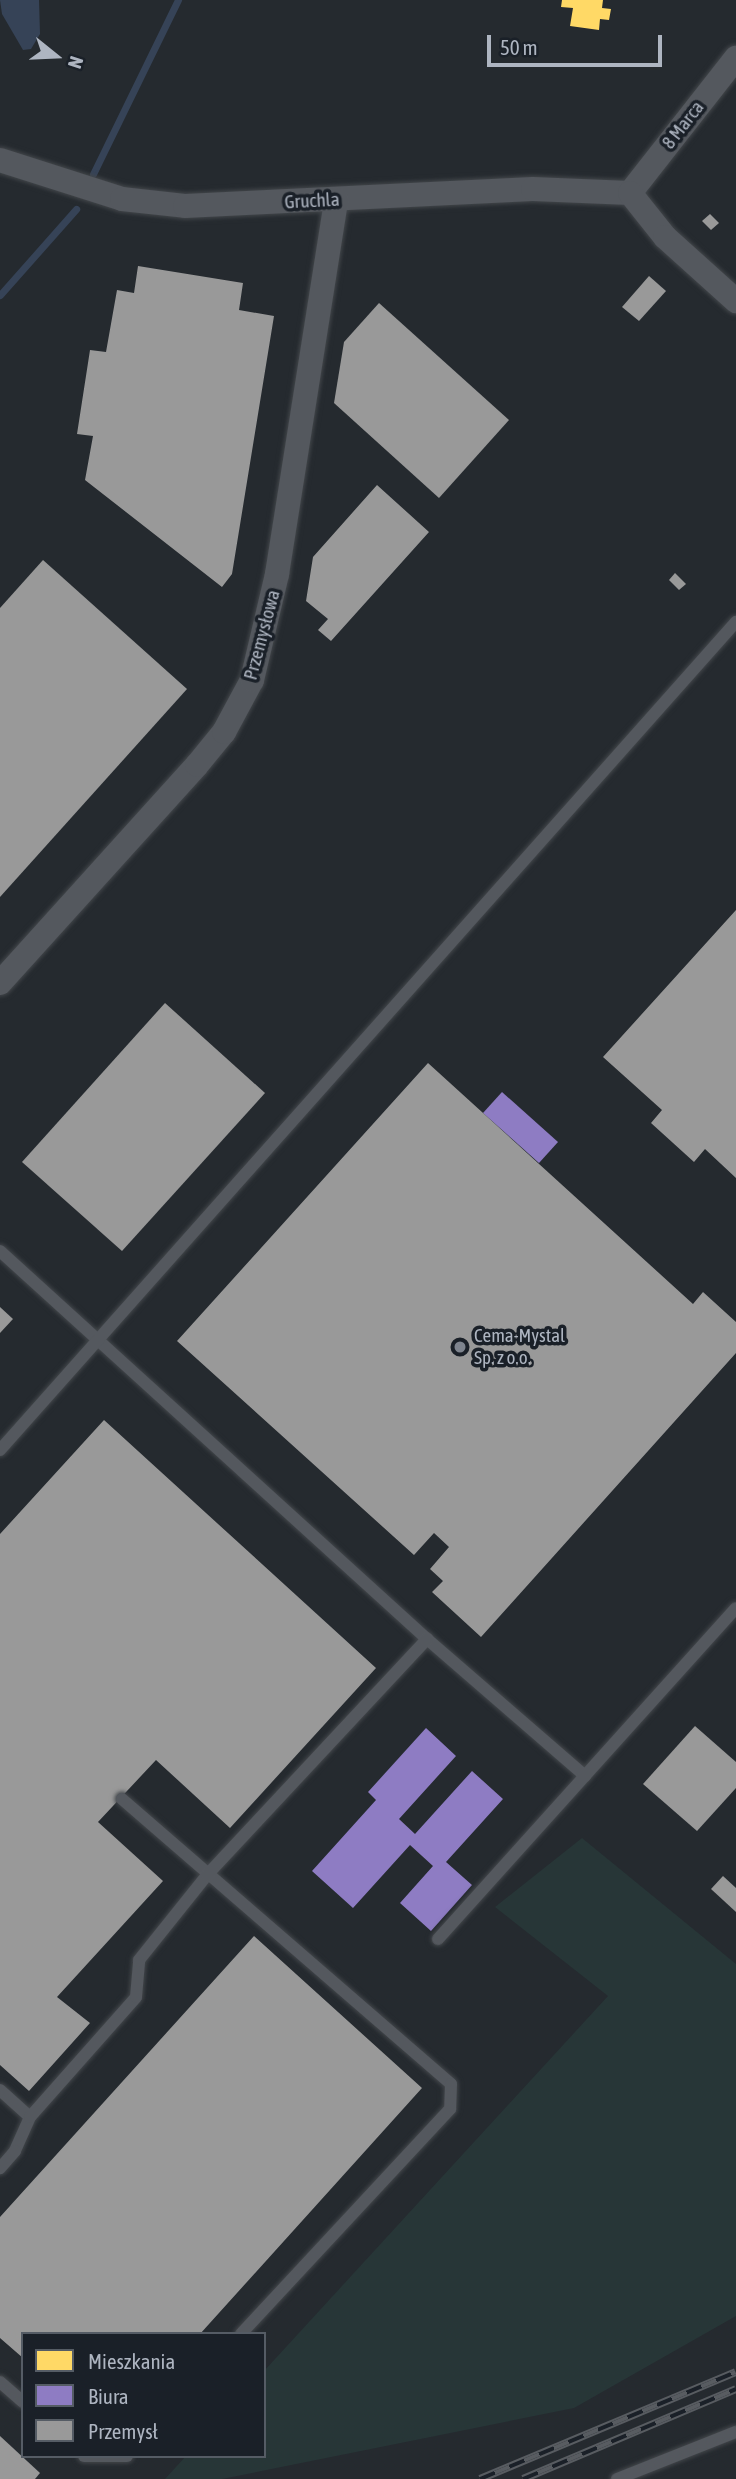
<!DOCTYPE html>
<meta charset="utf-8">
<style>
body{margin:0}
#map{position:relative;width:736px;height:2479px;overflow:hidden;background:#252a2f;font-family:"Asap Condensed",sans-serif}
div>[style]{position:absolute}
.green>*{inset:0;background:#273637}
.water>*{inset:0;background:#364357}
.homes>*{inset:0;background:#ffd966}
.offices>*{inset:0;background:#8e7cc3}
.industry>*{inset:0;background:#999}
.stream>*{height:7px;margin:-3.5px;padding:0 3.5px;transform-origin:3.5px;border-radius:3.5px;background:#364357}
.roads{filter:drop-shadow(0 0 2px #42464a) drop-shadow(0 0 2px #42464a)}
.service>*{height:12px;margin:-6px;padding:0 6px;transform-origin:6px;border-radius:6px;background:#54585e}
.minor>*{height:24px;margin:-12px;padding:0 12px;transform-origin:12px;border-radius:12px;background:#54585e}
.rail>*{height:8px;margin-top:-4px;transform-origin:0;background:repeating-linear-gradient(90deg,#1a2028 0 16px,#585c61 0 32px);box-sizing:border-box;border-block:2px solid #585c61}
.dots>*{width:19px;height:19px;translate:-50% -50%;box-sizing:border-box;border:4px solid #1a2028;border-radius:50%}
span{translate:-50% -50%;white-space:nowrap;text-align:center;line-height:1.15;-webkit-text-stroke:7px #1a2028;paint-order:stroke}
.street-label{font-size:19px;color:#aeb5c1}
.poi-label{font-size:19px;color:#aeb5c1}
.left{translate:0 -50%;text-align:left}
.legend{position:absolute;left:21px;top:2332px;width:245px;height:126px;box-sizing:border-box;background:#1a2028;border:2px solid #555c65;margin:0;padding:9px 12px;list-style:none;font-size:21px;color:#aeb5c1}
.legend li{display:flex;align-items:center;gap:14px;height:35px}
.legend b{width:35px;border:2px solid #555c65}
.north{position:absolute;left:21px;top:21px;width:70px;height:70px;-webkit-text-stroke:5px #1a2028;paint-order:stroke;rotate:108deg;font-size:19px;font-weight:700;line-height:28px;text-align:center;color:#aeb5c1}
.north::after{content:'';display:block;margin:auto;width:24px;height:32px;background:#aeb5c1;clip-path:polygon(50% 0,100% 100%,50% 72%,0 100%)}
.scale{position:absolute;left:487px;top:35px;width:175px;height:32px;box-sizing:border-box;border:4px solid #aeb5c1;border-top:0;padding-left:9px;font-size:21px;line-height:24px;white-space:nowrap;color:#aeb5c1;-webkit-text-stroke:5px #1a2028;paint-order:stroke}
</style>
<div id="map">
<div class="green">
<i style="clip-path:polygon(582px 1838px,736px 1964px,736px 2316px,574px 2408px,222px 2479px,165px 2479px,186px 2456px,264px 2456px,264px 2371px,608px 1996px,495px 1907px)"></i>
</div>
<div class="water">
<i style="clip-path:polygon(0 0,39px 0,40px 34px,31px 49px,23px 50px,2px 14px)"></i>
</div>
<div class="homes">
<i style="clip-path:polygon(562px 0,603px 0,602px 8px,611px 9px,609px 20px,600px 19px,599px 30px,570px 26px,573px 8px,561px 7px)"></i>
</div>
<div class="offices">
<i style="clip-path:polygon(502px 1092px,558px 1142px,539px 1163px,483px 1113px)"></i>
<i style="clip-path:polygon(426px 1728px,456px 1756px,399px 1819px,415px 1834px,472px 1771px,503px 1799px,446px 1862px,472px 1885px,431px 1931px,400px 1903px,433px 1866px,410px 1845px,353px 1908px,312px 1871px,376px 1800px,368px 1792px)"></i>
</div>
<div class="industry">
<i style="clip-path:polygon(710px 214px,719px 223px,711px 230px,702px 221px)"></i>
<i style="clip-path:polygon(138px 266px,243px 283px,239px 310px,274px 316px,232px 574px,222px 587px,85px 480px,93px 436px,77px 434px,90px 350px,106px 352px,117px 290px,134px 293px)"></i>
<i style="clip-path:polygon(649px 276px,666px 291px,639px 321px,622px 307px)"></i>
<i style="clip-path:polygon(379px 303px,509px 420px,439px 498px,334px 403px,344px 342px)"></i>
<i style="clip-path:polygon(377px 485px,429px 532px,331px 641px,318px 630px,328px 619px,306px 601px,313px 557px)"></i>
<i style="clip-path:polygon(43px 560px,187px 689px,0 897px,0 608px)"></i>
<i style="clip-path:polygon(675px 573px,686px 584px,679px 590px,669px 580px)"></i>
<i style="clip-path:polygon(736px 910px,736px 1178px,705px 1149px,694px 1162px,651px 1123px,662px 1110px,603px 1057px)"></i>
<i style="clip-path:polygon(165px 1003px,265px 1093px,122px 1251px,22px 1162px)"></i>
<i style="clip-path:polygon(428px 1063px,693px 1304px,703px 1292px,736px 1322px,736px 1353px,481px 1637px,432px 1592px,443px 1581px,430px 1569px,449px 1547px,434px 1533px,414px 1555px,177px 1341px)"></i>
<i style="clip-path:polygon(0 1307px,13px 1319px,0 1333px)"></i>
<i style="clip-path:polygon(104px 1420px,376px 1668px,230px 1828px,156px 1760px,98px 1822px,163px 1881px,57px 1997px,90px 2023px,29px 2091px,0 2065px,0 1534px)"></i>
<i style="clip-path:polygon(695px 1726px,736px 1762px,736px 1788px,697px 1831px,643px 1784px)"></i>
<i style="clip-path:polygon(723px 1876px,736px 1888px,736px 1912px,711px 1889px)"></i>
<i style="clip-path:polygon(254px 1936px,422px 2088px,200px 2334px,23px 2334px,23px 2358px,0 2338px,0 2217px)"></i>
<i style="clip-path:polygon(0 2436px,40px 2473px,35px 2479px,0 2479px)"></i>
</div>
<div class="stream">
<i style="left:93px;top:174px;width:194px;rotate:-64deg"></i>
<i style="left:0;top:295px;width:115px;rotate:-48.5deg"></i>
</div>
<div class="roads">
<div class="service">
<i style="left:0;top:1251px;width:577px;rotate:42.26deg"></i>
<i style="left:427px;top:1639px;width:209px;rotate:40.9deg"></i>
<i style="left:0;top:1450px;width:1108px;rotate:-48.37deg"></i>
<i style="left:122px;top:1799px;width:435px;rotate:40.9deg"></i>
<i style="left:451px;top:2084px;width:25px;rotate:92deg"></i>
<i style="left:450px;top:2109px;width:307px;rotate:132.9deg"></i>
<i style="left:438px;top:1939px;width:445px;rotate:-48deg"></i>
<i style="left:0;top:2090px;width:40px;rotate:42deg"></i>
<i style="left:30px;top:2117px;width:37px;rotate:114deg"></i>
<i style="left:15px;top:2151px;width:23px;rotate:131deg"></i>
<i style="left:30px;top:2117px;width:160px;rotate:-48.5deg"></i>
<i style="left:136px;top:1997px;width:37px;rotate:-85deg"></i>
<i style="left:139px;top:1960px;width:109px;rotate:-51.3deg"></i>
<i style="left:207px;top:1875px;width:323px;rotate:-47deg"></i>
<i style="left:0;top:2382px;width:30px;rotate:41deg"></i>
<i style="left:84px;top:2456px;width:43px"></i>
<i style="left:617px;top:2479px;width:128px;rotate:-21.6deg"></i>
</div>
<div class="minor">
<i style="left:0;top:160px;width:128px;rotate:17.7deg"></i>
<i style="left:122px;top:199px;width:63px;rotate:6.3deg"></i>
<i style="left:185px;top:206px;width:348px;rotate:-2.8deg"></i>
<i style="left:533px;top:189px;width:97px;rotate:2.4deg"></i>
<i style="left:630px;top:193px;width:172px;rotate:-51.9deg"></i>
<i style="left:630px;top:193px;width:56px;rotate:51.5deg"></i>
<i style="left:665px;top:237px;width:96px;rotate:42deg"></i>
<i style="left:0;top:983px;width:294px;rotate:-47.9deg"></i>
<i style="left:197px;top:765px;width:43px;rotate:-50.7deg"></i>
<i style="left:224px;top:732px;width:59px;rotate:-61.7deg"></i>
<i style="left:252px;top:680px;width:109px;rotate:-76.7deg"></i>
<i style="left:277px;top:574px;width:379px;rotate:-81deg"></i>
</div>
</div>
<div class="rail">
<i style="left:480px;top:2479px;width:277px;rotate:-22.7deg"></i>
<i style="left:523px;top:2479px;width:231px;rotate:-22.9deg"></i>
</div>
<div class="dots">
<i style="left:460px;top:1347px;background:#7e848e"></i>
</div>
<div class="street-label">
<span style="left:683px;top:125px;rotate:-52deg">8 Marca</span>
<span style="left:312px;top:201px;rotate:-3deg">Gruchla</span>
<span style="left:262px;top:635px;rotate:-75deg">Przemysłowa</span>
</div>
<div class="poi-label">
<span class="left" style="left:474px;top:1347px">Cema-Mystal<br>Sp. z o.o.</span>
</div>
<ul class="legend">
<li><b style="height:19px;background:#ffd966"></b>Mieszkania</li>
<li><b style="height:19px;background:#8e7cc3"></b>Biura</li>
<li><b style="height:19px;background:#999"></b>Przemysł</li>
</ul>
<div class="north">N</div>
<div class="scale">50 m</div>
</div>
